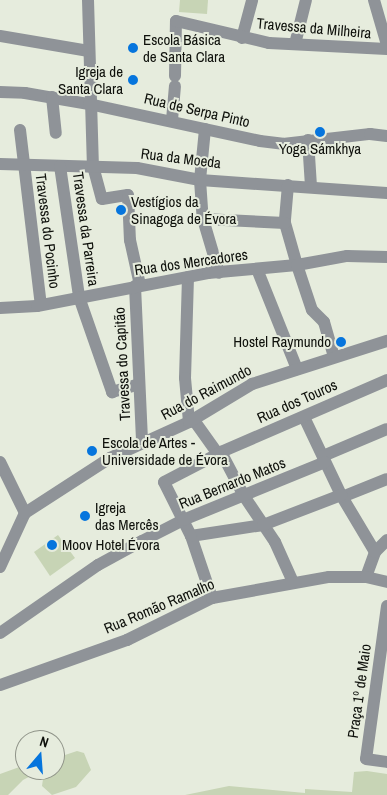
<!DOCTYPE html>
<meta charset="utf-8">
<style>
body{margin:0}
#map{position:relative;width:387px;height:795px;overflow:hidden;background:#e6ecdd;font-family:"Archivo Narrow",sans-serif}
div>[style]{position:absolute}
.green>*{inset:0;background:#c7d4b5}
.minor>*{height:12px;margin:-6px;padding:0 6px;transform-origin:6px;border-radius:6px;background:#8f9398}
.dots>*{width:14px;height:14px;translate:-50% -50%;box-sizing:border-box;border:2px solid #e6ecdd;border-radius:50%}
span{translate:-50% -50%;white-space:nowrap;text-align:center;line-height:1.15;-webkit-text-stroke:4px #e6ecdd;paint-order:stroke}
.street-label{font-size:15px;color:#0e100b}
.poi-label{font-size:15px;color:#0e100b}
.left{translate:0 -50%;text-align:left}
.right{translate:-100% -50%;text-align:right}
.north{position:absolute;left:15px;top:730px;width:50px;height:50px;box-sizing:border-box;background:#e6ecdd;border:1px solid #909489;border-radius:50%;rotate:18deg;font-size:14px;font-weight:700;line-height:20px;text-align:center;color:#0e100b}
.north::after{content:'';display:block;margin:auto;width:18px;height:22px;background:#0675dd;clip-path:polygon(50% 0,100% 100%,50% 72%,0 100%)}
</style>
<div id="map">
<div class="green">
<i style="clip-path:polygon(180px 0,208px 0,207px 14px,179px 12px)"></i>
<i style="clip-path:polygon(58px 535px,75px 558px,50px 576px,34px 552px)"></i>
<i style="clip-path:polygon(77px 751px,84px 753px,91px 770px,76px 787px,52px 795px,42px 786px,44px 772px,38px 772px,23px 780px,8px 795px,0 795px,0 774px,25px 765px,25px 770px,55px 770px,55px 754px,59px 757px)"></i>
<i style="clip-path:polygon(367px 771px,387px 774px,387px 795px,185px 795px,229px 786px,305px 793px,305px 789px,352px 792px,354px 772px)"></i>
</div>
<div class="minor">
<i style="left:88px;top:0;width:166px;rotate:88.3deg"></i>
<i style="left:93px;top:166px;width:34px;rotate:75deg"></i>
<i style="left:102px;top:199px;width:26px;rotate:-9deg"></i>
<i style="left:128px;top:195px;width:45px;rotate:87.5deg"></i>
<i style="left:130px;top:240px;width:46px;rotate:77.5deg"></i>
<i style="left:374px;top:0;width:47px;rotate:73.9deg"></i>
<i style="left:0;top:36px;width:90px;rotate:9.6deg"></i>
<i style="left:242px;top:38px;width:39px;rotate:-75deg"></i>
<i style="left:295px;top:44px;width:45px;rotate:-76deg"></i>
<i style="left:175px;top:76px;width:55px;rotate:-89deg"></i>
<i style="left:176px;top:21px;width:96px;rotate:13.3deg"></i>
<i style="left:269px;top:43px;width:118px;rotate:2.9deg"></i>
<i style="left:0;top:92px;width:25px;rotate:2deg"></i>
<i style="left:25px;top:93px;width:65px;rotate:9.8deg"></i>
<i style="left:89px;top:104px;width:175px;rotate:12.2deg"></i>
<i style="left:260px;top:141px;width:23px;rotate:7deg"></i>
<i style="left:283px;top:144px;width:88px;rotate:-6.6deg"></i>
<i style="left:370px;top:134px;width:17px;rotate:7deg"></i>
<i style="left:52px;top:97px;width:36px;rotate:84deg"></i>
<i style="left:172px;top:120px;width:34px;rotate:-85deg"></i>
<i style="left:205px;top:129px;width:51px;rotate:95.6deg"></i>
<i style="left:200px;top:180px;width:39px;rotate:86deg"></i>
<i style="left:203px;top:219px;width:56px;rotate:73.5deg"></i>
<i style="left:20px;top:130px;width:176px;rotate:83.2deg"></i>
<i style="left:308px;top:140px;width:47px;rotate:86.3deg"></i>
<i style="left:0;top:164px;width:137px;rotate:1.7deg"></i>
<i style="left:137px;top:168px;width:64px;rotate:10.8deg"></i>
<i style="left:200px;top:180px;width:187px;rotate:4deg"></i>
<i style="left:60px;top:166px;width:132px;rotate:81.7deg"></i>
<i style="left:79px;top:297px;width:101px;rotate:70.8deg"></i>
<i style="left:112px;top:392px;width:26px;rotate:-16deg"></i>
<i style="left:288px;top:185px;width:38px;rotate:95deg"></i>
<i style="left:285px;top:223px;width:44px;rotate:74.1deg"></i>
<i style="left:297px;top:265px;width:47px;rotate:71.6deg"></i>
<i style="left:312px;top:310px;width:17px;rotate:45deg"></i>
<i style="left:324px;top:322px;width:36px;rotate:74deg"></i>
<i style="left:203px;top:219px;width:82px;rotate:2.8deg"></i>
<i style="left:257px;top:269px;width:108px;rotate:68.2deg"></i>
<i style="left:188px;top:277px;width:101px;rotate:91.7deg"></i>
<i style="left:185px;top:378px;width:44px;rotate:84.8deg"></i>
<i style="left:135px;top:286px;width:155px;rotate:87.4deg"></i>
<i style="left:0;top:308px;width:37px;rotate:-3deg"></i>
<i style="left:37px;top:306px;width:174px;rotate:-10.9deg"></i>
<i style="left:208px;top:273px;width:89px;rotate:-5.1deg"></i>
<i style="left:297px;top:265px;width:51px;rotate:-10.2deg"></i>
<i style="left:347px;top:256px;width:40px;rotate:1.4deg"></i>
<i style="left:304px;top:417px;width:86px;rotate:64.6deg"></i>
<i style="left:341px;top:495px;width:66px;rotate:59.2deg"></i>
<i style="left:193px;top:419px;width:43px;rotate:54.5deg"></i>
<i style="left:218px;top:454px;width:4px;rotate:-34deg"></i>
<i style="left:221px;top:452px;width:50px;rotate:62.4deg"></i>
<i style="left:244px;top:496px;width:55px;rotate:56deg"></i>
<i style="left:275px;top:542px;width:44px;rotate:65.8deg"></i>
<i style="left:221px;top:452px;width:181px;rotate:-23.4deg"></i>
<i style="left:323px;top:456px;width:69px;rotate:-22.9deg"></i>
<i style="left:0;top:462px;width:57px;rotate:63.9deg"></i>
<i style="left:342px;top:497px;width:48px;rotate:-21.8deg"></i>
<i style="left:191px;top:536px;width:73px;rotate:-8.7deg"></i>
<i style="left:263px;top:525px;width:84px;rotate:-21deg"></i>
<i style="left:0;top:567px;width:60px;rotate:-65.2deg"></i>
<i style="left:25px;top:513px;width:101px;rotate:-32.9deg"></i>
<i style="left:110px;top:458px;width:87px;rotate:-24.5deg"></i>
<i style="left:189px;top:422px;width:74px;rotate:-31.1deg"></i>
<i style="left:252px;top:384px;width:142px;rotate:-17.7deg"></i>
<i style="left:366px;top:577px;width:27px;rotate:-70deg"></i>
<i style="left:375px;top:552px;width:17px;rotate:-45deg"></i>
<i style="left:212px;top:598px;width:65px;rotate:-108.7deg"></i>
<i style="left:191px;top:536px;width:60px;rotate:-116.6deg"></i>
<i style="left:164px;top:482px;width:61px;rotate:-27.4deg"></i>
<i style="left:387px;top:606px;width:154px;rotate:97.8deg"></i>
<i style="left:366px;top:759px;width:21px;rotate:8deg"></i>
<i style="left:0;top:633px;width:119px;rotate:-34.8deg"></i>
<i style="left:98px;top:565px;width:50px;rotate:-28.6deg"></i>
<i style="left:142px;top:541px;width:46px;rotate:-27.1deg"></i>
<i style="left:183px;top:520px;width:153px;rotate:-22.2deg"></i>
<i style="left:0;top:685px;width:135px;rotate:-19.5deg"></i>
<i style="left:127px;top:640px;width:95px;rotate:-26.3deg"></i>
<i style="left:212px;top:598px;width:119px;rotate:-10.2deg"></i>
<i style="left:329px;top:577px;width:37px"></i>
<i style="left:366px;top:577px;width:22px;rotate:13deg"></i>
</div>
<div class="dots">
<i style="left:133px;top:48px;background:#0675dd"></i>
<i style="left:133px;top:80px;background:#0675dd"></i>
<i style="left:320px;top:132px;background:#0675dd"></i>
<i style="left:121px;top:210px;background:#0675dd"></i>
<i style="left:341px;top:342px;background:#0675dd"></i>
<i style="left:92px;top:451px;background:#0675dd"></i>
<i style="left:85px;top:516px;background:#0675dd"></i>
<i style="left:52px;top:545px;background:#0675dd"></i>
</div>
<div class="street-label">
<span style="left:314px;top:28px;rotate:5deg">Travessa da Milheira</span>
<span style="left:197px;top:110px;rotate:13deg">Rua de Serpa Pinto</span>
<span style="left:181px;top:158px;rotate:7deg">Rua da Moeda</span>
<span style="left:86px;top:229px;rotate:82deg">Travessa da Parreira</span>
<span style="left:48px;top:231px;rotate:83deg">Travessa do Pocinho</span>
<span style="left:191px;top:262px;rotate:-8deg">Rua dos Mercadores</span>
<span style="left:122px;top:364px;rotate:-93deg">Travessa do Capitão</span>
<span style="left:206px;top:392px;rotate:-28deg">Rua do Raimundo</span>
<span style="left:297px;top:401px;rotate:-24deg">Rua dos Touros</span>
<span style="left:232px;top:483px;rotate:-22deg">Rua Bernardo Matos</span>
<span style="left:159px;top:606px;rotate:-23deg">Rua Romão Ramalho</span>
<span style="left:359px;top:691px;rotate:-82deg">Praça 1º de Maio</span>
</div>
<div class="poi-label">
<span class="left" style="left:143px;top:48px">Escola Básica<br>de Santa Clara</span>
<span class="right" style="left:123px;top:80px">Igreja de<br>Santa Clara</span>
<span style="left:320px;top:149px">Yoga Sámkhya</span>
<span class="left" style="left:131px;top:210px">Vestígios da<br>Sinagoga de Évora</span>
<span class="right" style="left:331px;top:342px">Hostel Raymundo</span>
<span class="left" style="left:102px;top:451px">Escola de Artes -<br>Universidade de Évora</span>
<span class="left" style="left:95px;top:516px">Igreja<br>das Mercês</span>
<span class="left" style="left:62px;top:545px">Moov Hotel Évora</span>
</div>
<div class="north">N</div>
</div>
